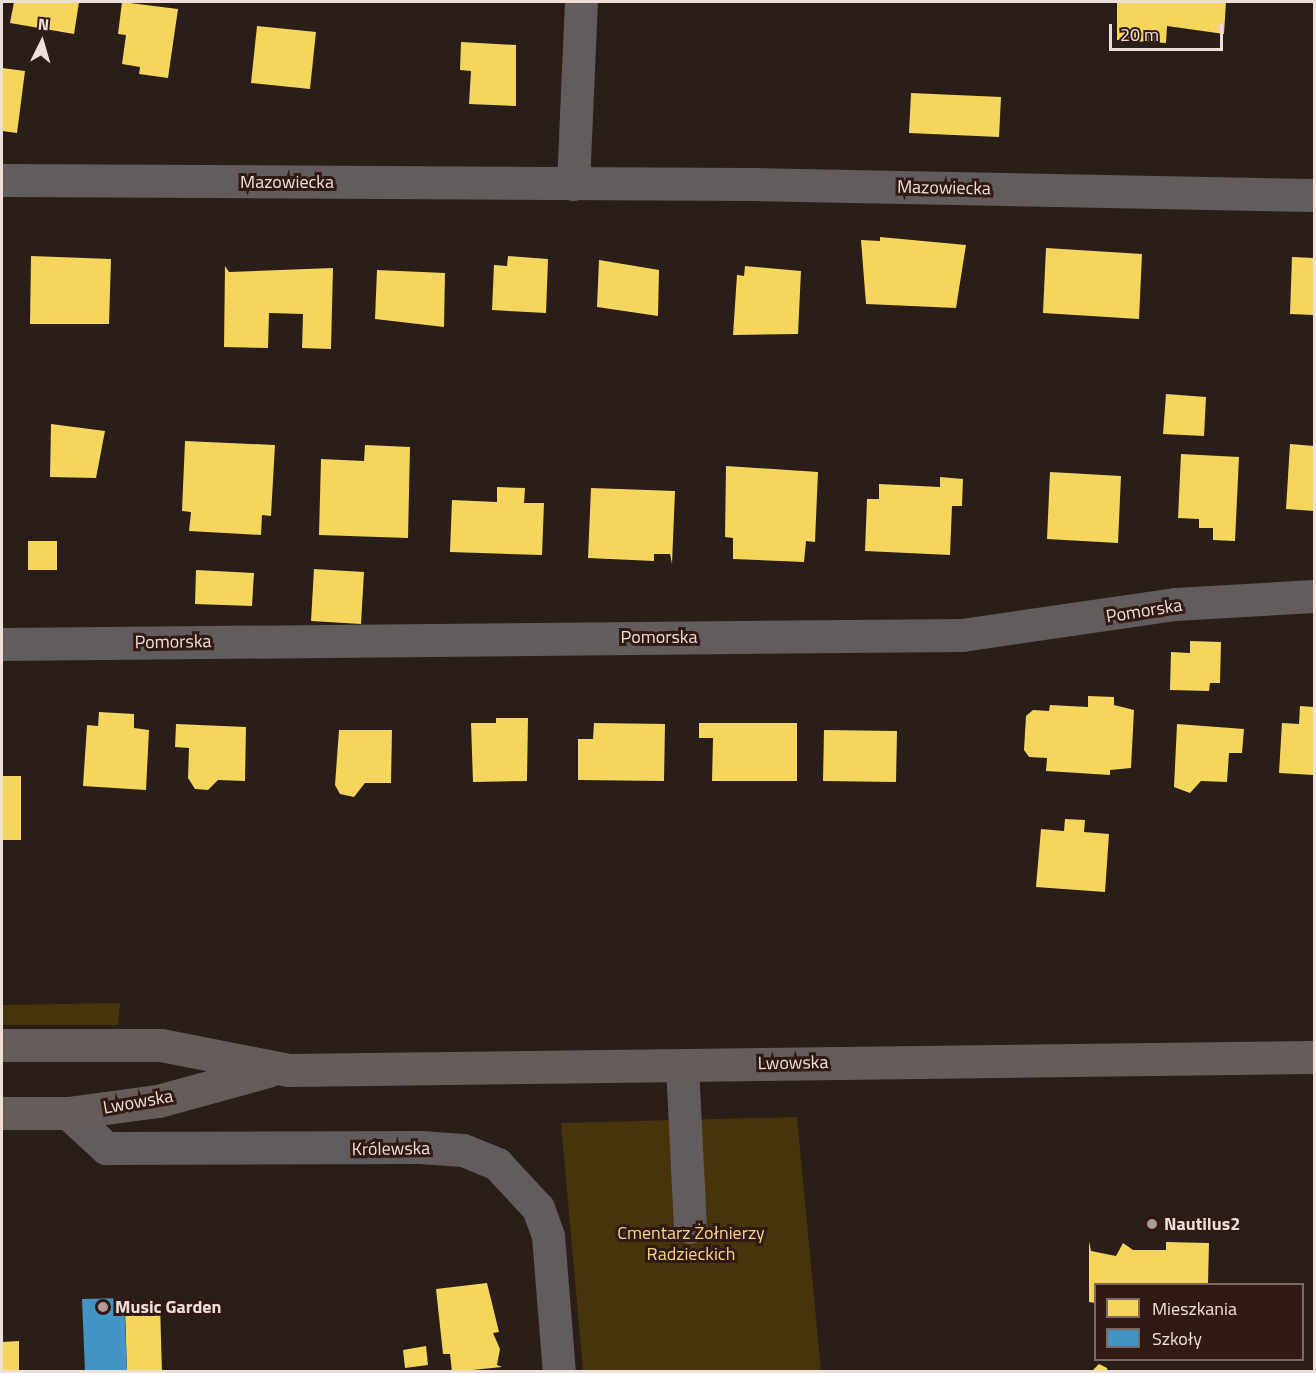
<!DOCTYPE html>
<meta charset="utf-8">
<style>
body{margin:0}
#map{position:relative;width:1316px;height:1373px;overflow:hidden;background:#2a1e19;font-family:"Titillium Web",sans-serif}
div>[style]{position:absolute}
.green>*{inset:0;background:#46340a}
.homes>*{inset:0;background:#f6d55c}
.schools>*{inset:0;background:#4393c3}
.pedestrian>*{height:33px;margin:-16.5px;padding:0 16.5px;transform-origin:16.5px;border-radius:16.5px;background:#625c5c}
.minor>*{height:33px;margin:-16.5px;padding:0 16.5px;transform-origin:16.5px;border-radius:16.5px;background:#625c5c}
.primary>*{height:33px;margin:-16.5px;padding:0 16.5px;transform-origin:16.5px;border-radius:16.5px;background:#665d5b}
.dots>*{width:16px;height:16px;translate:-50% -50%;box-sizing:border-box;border:3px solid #301a13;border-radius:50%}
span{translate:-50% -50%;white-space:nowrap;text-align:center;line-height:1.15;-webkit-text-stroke:6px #301a13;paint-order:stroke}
.street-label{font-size:18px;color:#efdfdb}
.poi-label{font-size:18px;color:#efdfdb;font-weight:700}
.left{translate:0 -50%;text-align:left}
.park-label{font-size:18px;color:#fad480}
.frame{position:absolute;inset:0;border:3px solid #efdfdb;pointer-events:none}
.legend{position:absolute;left:1094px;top:1283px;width:210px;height:78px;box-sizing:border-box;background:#301a13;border:2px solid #7c6963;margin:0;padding:8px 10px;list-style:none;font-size:18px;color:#efdfdb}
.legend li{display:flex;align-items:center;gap:12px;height:30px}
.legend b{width:30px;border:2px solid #7c6963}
.north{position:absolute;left:12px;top:12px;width:60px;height:60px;-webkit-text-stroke:4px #301a13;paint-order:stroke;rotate:5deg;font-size:16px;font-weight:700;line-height:24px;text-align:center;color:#efdfdb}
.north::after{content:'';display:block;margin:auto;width:21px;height:27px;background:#efdfdb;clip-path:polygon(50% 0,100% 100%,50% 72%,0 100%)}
.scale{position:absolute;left:1109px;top:24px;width:114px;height:27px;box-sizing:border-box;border:3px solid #efdfdb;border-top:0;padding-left:8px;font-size:18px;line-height:21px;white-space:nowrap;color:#efdfdb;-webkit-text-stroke:4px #301a13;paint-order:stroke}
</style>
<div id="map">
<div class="green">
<i style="clip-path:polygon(120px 1003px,118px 1025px,2px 1025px,2px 1005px)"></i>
<i style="clip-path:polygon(797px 1117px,821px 1371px,583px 1371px,561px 1123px)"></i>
</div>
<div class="homes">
<i style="clip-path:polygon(14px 2px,79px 2px,74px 34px,10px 23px)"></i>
<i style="clip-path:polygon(122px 2px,178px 9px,168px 78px,139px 74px,140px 67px,122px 64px,126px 35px,118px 34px)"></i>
<i style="clip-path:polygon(1117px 2px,1226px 2px,1224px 34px,1167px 26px,1166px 43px,1117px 40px)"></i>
<i style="clip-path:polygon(257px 26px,316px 32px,310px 89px,251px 83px)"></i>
<i style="clip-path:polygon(461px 42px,516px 45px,516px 106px,469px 104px,471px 71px,460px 70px)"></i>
<i style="clip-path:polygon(2px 68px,25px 71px,17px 133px,2px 131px)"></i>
<i style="clip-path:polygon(911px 93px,1001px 97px,999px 137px,909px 133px)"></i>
<i style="clip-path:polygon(880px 237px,966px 245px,956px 308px,866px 304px,861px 240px,880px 241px)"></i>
<i style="clip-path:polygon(1046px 248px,1142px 254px,1139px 319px,1043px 313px)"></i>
<i style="clip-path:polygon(31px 256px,111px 259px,109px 324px,30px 324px)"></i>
<i style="clip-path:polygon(508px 256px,548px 259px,546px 313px,492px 310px,494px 265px,507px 266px)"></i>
<i style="clip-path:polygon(1292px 257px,1314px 258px,1314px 315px,1290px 314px)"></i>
<i style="clip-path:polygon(599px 260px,659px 270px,658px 316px,597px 307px)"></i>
<i style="clip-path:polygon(225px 266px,229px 272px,333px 268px,331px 349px,302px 348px,303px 314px,269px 313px,268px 348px,224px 347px)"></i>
<i style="clip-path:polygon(745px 266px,801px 271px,798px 334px,733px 335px,737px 275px,744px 276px)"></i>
<i style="clip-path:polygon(377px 270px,445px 273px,444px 327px,375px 319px)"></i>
<i style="clip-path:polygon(1166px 394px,1206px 397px,1204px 436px,1163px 434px)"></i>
<i style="clip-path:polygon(51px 424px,105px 431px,96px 478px,50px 477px)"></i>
<i style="clip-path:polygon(185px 441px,275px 445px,271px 516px,262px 515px,261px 535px,189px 531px,191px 512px,182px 511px)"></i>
<i style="clip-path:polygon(1290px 444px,1314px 446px,1314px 511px,1286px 509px)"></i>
<i style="clip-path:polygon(365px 445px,410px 447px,408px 538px,319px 535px,321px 459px,364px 461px)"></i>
<i style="clip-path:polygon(1181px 454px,1239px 457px,1235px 541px,1213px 540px,1213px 528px,1199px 528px,1199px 519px,1178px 518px)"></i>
<i style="clip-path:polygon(726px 466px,818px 472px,815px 542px,806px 541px,804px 562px,733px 559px,733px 538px,725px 537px)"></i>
<i style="clip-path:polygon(1050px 472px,1121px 476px,1118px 543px,1047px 539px)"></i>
<i style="clip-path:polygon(940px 477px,963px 479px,962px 506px,952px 506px,950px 555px,865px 551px,867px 499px,879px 499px,879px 484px,940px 487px)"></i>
<i style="clip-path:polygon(497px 487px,525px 488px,524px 503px,544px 503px,542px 555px,450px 552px,452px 500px,497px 502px)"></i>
<i style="clip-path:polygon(591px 488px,675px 491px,672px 564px,670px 554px,654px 554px,654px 561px,588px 558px)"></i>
<i style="clip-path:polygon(28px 541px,57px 541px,57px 570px,28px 570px)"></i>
<i style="clip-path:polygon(314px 569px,364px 572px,361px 624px,311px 621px)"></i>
<i style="clip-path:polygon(196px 570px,254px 573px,252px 606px,195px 604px)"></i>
<i style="clip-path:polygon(1190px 641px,1221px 642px,1220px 683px,1210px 683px,1209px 691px,1170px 690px,1171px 652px,1190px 653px)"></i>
<i style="clip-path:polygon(1088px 696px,1114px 697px,1114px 705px,1134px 710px,1131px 768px,1110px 770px,1110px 775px,1046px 771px,1047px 758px,1029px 757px,1024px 750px,1026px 716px,1033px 710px,1049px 711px,1050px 705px,1088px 707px)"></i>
<i style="clip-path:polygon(1300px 706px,1314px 707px,1314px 775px,1279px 773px,1282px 723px,1299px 724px)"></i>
<i style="clip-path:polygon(99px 712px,134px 714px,134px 728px,149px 730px,146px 790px,83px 786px,87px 725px,98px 726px)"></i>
<i style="clip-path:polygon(496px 718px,528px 718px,527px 781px,473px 782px,471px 723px,496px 723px)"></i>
<i style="clip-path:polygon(594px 723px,665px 724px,664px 781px,578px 780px,578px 739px,593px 739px)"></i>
<i style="clip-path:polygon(699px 723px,797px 723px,797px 781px,712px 781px,713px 738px,699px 738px)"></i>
<i style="clip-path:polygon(176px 724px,246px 727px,245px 781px,218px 780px,208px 790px,195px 789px,188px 778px,189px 748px,175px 747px)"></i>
<i style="clip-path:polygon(1177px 724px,1244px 729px,1242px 753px,1229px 753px,1227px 782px,1201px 781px,1190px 793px,1174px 787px)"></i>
<i style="clip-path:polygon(339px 730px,392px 730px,391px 783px,365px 783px,354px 797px,340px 794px,335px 785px)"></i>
<i style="clip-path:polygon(824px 730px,897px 731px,896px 782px,823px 781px)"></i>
<i style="clip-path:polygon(2px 776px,21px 776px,21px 840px,2px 840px)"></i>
<i style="clip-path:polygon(1065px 819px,1085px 820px,1084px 832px,1109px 834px,1105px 892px,1036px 887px,1041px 829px,1064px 831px)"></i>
<i style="clip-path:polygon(1089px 1241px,1091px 1251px,1116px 1256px,1123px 1243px,1133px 1250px,1166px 1250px,1166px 1242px,1209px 1243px,1208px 1284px,1096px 1284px,1096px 1303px,1089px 1302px)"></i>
<i style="clip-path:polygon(487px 1283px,499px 1332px,493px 1333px,500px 1349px,497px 1365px,502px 1367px,452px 1372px,450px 1354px,443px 1354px,436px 1289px)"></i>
<i style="clip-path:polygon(160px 1305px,162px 1372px,127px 1372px,125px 1307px)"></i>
<i style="clip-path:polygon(19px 1341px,19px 1372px,2px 1372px,2px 1342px)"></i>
<i style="clip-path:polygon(426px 1346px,428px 1365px,405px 1368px,403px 1350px)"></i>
<i style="clip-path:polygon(1099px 1364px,1107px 1368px,1108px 1372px,1091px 1372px)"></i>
</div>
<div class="schools">
<i style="clip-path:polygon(124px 1298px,127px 1371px,85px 1372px,82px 1299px)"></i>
</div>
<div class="pedestrian">
<i style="left:682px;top:1065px;width:162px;rotate:87.2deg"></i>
</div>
<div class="minor">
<i style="left:2px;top:180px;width:752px;rotate:0.3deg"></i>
<i style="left:754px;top:184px;width:560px;rotate:1.13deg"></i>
<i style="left:573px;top:184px;width:182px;rotate:-87.5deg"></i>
<i style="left:2px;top:644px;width:960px;rotate:-0.54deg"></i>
<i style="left:962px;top:635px;width:215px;rotate:-8.3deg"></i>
<i style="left:1175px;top:604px;width:139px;rotate:-3.3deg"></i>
<i style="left:68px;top:1113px;width:52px;rotate:42.6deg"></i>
<i style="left:106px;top:1148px;width:314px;rotate:-0.2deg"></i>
<i style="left:420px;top:1147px;width:43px;rotate:4deg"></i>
<i style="left:463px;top:1150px;width:37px;rotate:22deg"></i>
<i style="left:497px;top:1164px;width:60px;rotate:47deg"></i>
<i style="left:538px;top:1208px;width:30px;rotate:70deg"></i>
<i style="left:548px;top:1236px;width:136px;rotate:85.4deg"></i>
</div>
<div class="primary">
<i style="left:2px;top:1045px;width:159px"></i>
<i style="left:161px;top:1045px;width:130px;rotate:11.1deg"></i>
<i style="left:289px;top:1070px;width:1025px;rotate:-0.73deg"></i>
<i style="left:2px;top:1113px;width:66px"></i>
<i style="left:68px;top:1113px;width:91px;rotate:-7.6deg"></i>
<i style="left:158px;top:1101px;width:114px;rotate:-15.3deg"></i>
</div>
<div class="dots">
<i style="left:1152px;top:1224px;background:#aa9b97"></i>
<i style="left:103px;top:1307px;background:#aa9b97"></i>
</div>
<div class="street-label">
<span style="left:287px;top:182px">Mazowiecka</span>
<span style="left:944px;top:188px;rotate:1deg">Mazowiecka</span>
<span style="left:1144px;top:611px;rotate:-9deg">Pomorska</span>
<span style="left:659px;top:637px">Pomorska</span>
<span style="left:173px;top:642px;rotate:-1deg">Pomorska</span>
<span style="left:793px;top:1063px;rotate:-1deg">Lwowska</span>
<span style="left:138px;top:1102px;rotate:-10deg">Lwowska</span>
<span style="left:391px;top:1149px;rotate:-1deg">Królewska</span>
</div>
<div class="poi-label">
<span class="left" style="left:1164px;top:1224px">Nautilus2</span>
<span class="left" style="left:115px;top:1307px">Music Garden</span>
</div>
<div class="park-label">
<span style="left:691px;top:1244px">Cmentarz Żołnierzy<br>Radzieckich</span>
</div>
<div class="frame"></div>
<ul class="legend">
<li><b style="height:16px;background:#f6d55c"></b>Mieszkania</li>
<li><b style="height:16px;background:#4393c3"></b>Szkoły</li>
</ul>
<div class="north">N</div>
<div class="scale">20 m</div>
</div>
